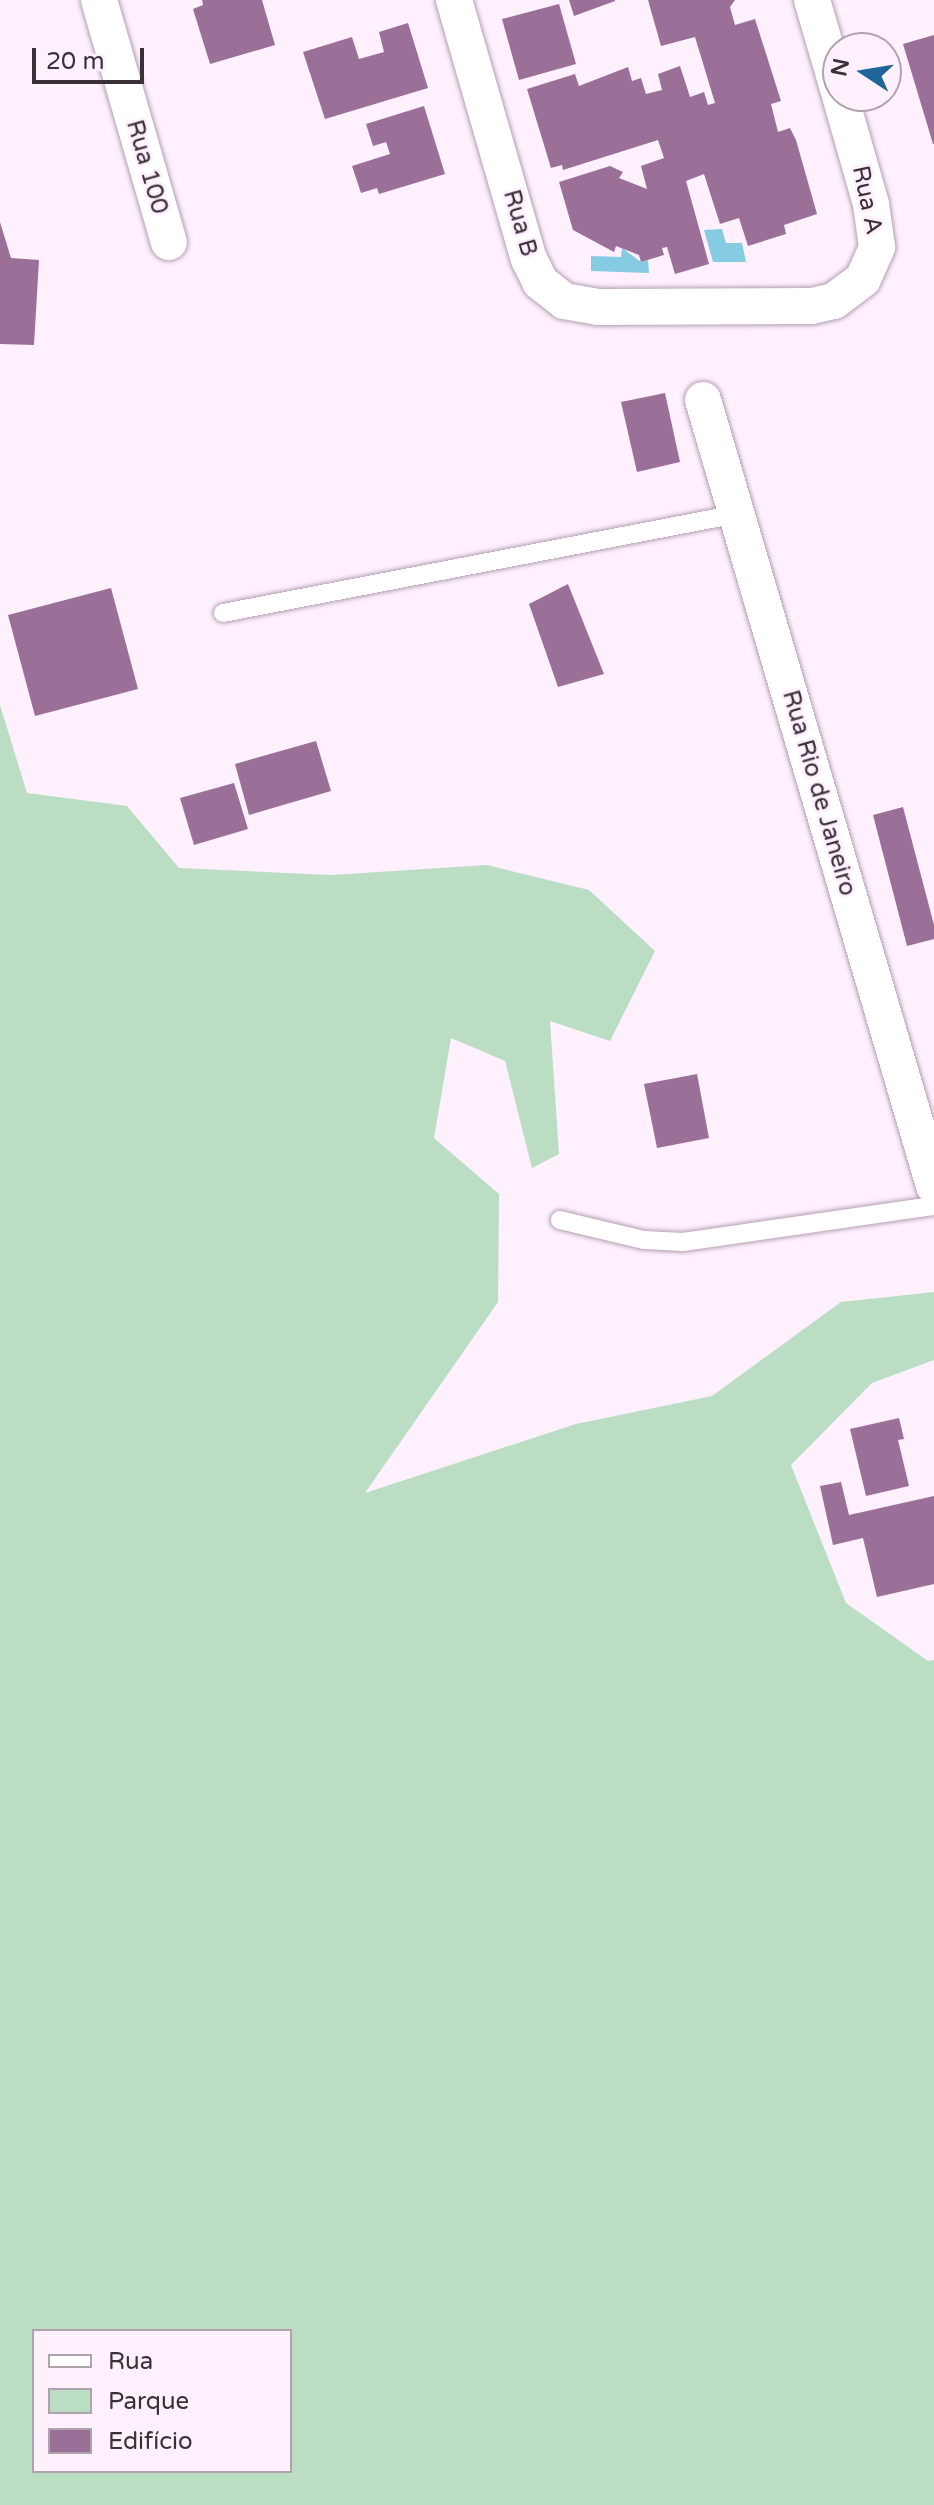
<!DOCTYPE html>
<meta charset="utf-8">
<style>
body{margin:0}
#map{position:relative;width:934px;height:2505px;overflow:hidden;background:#fef0fd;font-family:"Varela Round",sans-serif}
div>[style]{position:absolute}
.green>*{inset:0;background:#baddc4}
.water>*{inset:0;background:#85cbe2}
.building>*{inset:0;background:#9b7098}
.roads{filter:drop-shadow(0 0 2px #b49eb2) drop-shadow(0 0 2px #b49eb2)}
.service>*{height:18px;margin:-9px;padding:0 9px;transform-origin:9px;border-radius:9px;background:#fff}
.minor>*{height:36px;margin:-18px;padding:0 18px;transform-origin:18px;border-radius:18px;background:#fff}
span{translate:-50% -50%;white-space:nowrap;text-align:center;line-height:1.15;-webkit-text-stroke:6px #fef0fd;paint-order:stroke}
.street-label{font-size:24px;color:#393038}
.legend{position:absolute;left:32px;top:2329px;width:260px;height:144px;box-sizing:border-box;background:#fef0fd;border:2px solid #afa3ae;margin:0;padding:10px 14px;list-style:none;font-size:24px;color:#393038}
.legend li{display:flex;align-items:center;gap:16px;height:40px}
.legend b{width:40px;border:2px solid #afa3ae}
.north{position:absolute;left:822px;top:32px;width:80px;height:80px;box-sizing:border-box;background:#fef0fd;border:2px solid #afa3ae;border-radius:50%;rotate:282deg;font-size:22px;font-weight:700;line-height:32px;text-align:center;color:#393038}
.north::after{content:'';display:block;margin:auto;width:28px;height:36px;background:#1f6599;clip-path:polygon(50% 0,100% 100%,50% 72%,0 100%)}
.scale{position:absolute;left:32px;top:48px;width:112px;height:36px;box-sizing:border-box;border:4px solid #393038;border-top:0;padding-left:10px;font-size:24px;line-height:28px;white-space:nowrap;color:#393038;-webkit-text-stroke:6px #fef0fd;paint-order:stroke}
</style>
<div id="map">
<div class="green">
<i style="clip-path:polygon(evenodd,0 705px,27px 793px,127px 806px,179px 868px,331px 875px,487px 865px,589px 890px,655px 951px,610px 1041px,550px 1021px,559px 1154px,532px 1168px,505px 1061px,451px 1038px,434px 1138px,499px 1194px,498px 1302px,365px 1493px,576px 1424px,712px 1396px,841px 1302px,934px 1292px,934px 1360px,872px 1383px,791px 1465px,846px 1603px,928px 1661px,934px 1660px,934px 2505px,0 2505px,0 705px,34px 2331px,290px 2331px,290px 2471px,34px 2471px,34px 2331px)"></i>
</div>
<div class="water">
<i style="clip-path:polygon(722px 229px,726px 243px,742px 243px,746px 262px,713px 262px,704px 230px)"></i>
<i style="clip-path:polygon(622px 248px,641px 262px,648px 260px,649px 273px,591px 271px,591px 256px,621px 257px)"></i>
</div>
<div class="building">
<i style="clip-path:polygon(202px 0,262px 0,275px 45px,210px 64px,193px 9px,203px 5px)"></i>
<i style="clip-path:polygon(569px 0,615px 0,615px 1px,574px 16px)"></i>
<i style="clip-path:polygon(648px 0,735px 0,730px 7px,735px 25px,755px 19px,781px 101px,771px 104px,778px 132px,790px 128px,796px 140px,817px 214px,784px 225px,786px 234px,748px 246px,739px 218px,720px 224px,704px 174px,686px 181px,709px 264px,675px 274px,667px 247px,662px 248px,664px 255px,641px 262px,639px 255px,616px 246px,614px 252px,573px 230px,559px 182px,610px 166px,623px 172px,619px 178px,647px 189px,641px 166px,664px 158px,658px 140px,563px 170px,562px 165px,551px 168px,527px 89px,575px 74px,579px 86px,628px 67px,632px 81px,641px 78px,646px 94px,662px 90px,658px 74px,680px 66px,690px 97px,704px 92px,708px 105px,715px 103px,695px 37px,661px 46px)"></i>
<i style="clip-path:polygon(559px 4px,576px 64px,519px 80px,502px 19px)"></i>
<i style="clip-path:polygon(408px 23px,428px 88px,325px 119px,303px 52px,352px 37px,359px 59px,384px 52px,379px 32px)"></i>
<i style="clip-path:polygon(934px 35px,934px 144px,933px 144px,903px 44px)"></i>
<i style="clip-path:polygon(424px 106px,445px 174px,379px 194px,377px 188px,361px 193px,352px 166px,390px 154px,386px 142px,373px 146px,366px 124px)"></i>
<i style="clip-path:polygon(0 222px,11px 258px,39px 260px,34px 345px,0 344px)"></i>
<i style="clip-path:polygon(665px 393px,680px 462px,637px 472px,621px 402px)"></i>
<i style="clip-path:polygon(568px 584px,604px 674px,558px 687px,529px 604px)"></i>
<i style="clip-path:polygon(111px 588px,138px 689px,35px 716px,8px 615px)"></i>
<i style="clip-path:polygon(316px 741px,331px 791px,249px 815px,235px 764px)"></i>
<i style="clip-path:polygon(234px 783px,248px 829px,194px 845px,180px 798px)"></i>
<i style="clip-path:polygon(903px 807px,934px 925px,934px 939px,907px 946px,873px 815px)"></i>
<i style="clip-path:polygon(697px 1074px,709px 1138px,657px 1148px,644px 1084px)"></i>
<i style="clip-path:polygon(899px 1418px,904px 1439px,898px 1440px,909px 1486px,866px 1496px,850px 1429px)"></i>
<i style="clip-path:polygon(841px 1482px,849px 1515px,934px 1496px,934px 1584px,877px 1597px,863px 1538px,833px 1545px,820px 1486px)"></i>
</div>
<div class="roads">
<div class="service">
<i style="left:223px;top:613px;width:523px;rotate:-10.9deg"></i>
<i style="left:560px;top:1220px;width:86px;rotate:13.4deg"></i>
<i style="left:644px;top:1240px;width:39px;rotate:3deg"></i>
<i style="left:683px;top:1242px;width:254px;rotate:-8.2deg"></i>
</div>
<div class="minor">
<i style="left:99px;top:0;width:252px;rotate:73.9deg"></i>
<i style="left:454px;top:0;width:270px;rotate:73.9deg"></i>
<i style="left:529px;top:259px;width:25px;rotate:64deg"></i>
<i style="left:540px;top:282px;width:31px;rotate:38deg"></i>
<i style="left:564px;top:301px;width:35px;rotate:10deg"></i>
<i style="left:598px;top:307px;width:214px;rotate:-0.3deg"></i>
<i style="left:812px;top:306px;width:23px;rotate:-13deg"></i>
<i style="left:834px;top:301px;width:36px;rotate:-37deg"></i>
<i style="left:863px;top:279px;width:35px;rotate:-66deg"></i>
<i style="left:877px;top:247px;width:43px;rotate:-97.9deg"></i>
<i style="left:871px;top:204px;width:112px;rotate:-106deg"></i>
<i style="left:812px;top:0;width:93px;rotate:73.7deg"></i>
<i style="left:703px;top:400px;width:819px;rotate:73.62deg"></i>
</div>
</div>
<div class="street-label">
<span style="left:147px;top:167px;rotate:74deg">Rua 100</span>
<span style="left:867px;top:200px;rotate:78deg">Rua A</span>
<span style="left:520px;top:223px;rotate:74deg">Rua B</span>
<span style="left:819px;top:793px;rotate:74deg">Rua Rio de Janeiro</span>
</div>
<ul class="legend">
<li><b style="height:10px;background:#fff"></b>Rua</li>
<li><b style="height:22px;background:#baddc4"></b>Parque</li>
<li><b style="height:22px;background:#9b7098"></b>Edifício</li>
</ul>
<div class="north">N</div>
<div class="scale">20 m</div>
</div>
